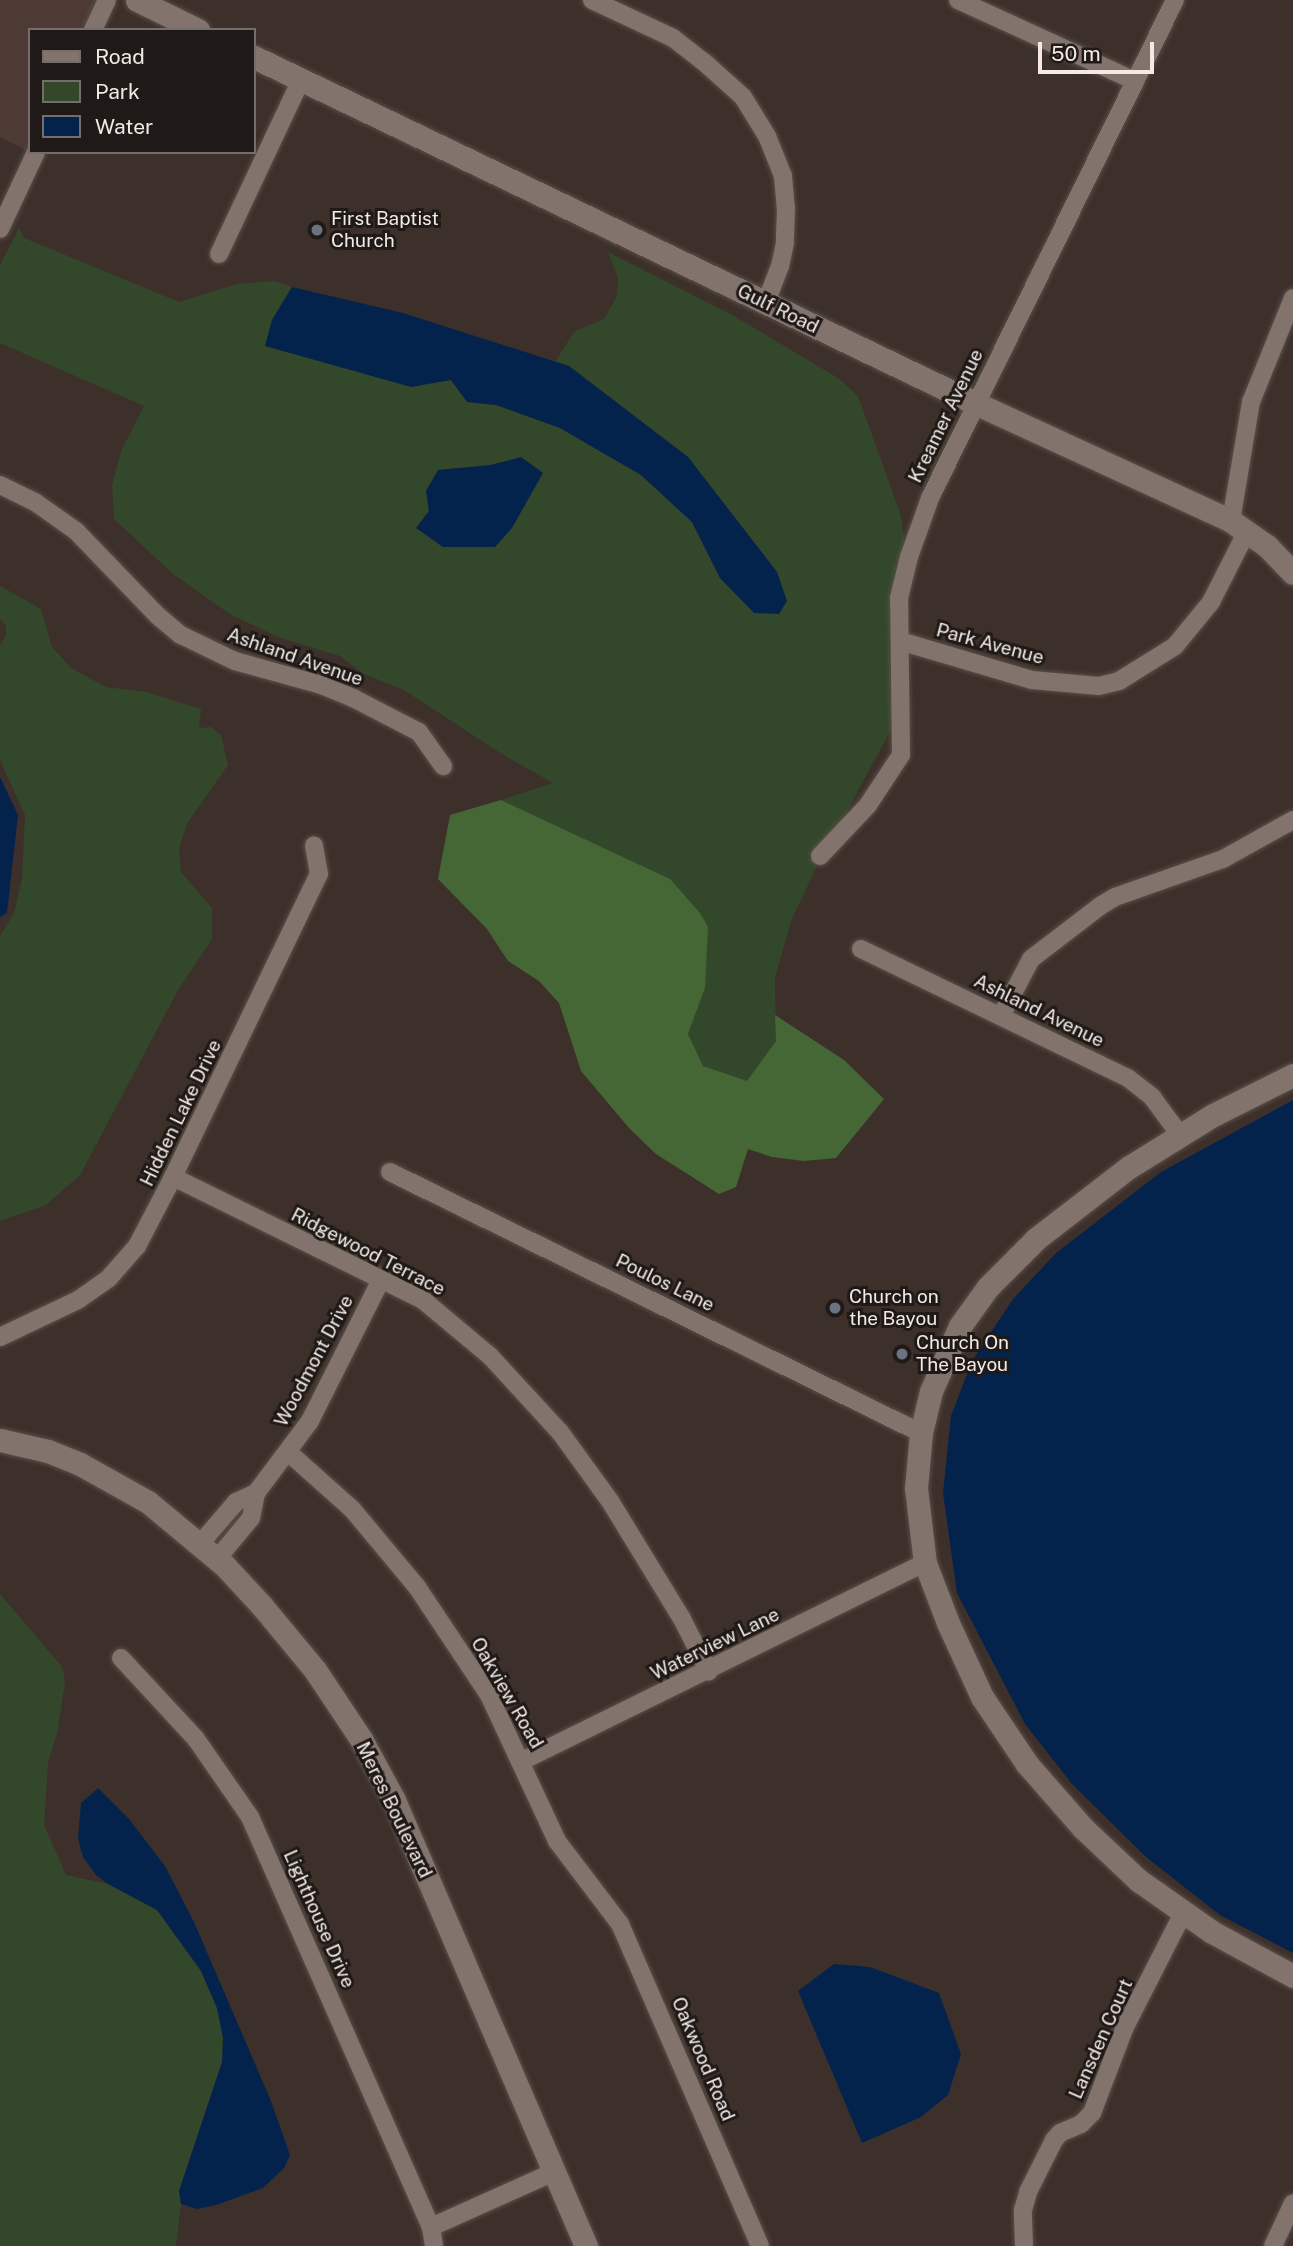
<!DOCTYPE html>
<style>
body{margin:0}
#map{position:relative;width:1293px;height:2246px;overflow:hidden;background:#3d302a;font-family:"Public Sans",sans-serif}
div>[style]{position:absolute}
.commercial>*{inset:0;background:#4d3a35}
.green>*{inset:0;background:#33482a}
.forest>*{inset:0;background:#456736}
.water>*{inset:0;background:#04234c}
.roads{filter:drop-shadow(0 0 2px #5a4f49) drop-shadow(0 0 2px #5a4f49)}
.minor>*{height:18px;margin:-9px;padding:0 9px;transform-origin:9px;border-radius:9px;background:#82736c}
.tertiary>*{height:23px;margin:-11.5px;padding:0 11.5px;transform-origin:11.5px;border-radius:11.5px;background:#82736c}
.dots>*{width:19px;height:19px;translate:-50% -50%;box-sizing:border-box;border:4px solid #1f1a17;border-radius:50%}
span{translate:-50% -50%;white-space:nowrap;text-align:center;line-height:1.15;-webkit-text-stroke:6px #1f1a17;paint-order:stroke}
.poi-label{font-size:19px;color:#f3eae6}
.left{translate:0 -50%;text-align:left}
.street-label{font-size:19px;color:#f3eae6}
.legend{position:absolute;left:28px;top:28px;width:228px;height:126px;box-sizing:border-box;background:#1f1a17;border:2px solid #746d6a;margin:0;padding:9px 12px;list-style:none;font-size:21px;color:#f3eae6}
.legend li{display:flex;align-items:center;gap:14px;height:35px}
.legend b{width:35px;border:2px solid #746d6a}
.scale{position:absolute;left:1038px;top:42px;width:116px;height:32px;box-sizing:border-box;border:4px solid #f3eae6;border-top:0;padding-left:9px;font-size:21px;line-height:24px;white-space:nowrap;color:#f3eae6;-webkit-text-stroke:5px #1f1a17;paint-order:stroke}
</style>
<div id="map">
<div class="commercial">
<i style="clip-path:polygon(0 0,98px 0,85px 30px,30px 30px,28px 151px,0 137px)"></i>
</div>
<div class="green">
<i style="clip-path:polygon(evenodd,19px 228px,24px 238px,179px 302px,237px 284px,275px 281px,292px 287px,272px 320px,265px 346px,411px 386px,451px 380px,467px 402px,496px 405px,560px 428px,641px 475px,692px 522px,720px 578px,777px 572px,688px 457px,569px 366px,555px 362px,574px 332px,604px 319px,617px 296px,618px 278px,608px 252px,732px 315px,838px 378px,858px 396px,901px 516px,905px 544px,890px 599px,889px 647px,894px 724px,839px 826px,809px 857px,817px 866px,791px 921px,775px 978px,776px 1041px,747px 1082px,703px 1066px,688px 1034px,705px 988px,670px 879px,501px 800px,553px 783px,502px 754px,404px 690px,364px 674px,340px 656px,278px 637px,230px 614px,173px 574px,114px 519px,112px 485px,122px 449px,144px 406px,0 343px,0 265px,19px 228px,521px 457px,495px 547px,443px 547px,416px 528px,429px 511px,426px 491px,438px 470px,491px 465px,521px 457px)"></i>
<i style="clip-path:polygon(0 586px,41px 609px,52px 647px,71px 668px,106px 687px,146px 692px,201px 709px,199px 728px,211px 727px,221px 735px,228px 765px,188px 822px,179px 848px,181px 872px,212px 908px,212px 939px,178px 990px,80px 1175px,46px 1205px,0 1221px,0 936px,14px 913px,22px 879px,25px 815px,0 760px,0 645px,6px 635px,6px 626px,0 619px)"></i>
<i style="clip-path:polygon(0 1594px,63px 1668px,65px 1683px,57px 1733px,48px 1763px,44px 1825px,66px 1875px,108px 1884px,157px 1910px,201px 1971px,217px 2008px,223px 2038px,222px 2062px,179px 2191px,181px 2204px,176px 2246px,0 2246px)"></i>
</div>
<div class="forest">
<i style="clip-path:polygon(501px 800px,670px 879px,700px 913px,708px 927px,705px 988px,688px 1034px,703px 1066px,747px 1081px,776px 1041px,775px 1015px,844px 1060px,884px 1099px,836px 1158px,804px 1161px,772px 1157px,748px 1149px,736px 1187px,719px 1194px,656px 1154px,629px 1128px,581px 1071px,559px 1003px,539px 981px,508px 961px,487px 929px,438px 879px,450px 815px)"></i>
</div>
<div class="water">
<i style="clip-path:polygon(292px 287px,403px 313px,569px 366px,688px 457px,777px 572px,787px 601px,779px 614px,754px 613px,720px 578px,692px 522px,641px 475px,560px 428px,496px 405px,467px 402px,451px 380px,411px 387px,265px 346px,272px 320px)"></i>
<i style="clip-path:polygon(521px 457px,543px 473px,512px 528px,495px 547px,443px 547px,416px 528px,429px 511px,426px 491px,438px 470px,491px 465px)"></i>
<i style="clip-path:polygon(0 777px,18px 815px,7px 913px,0 917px)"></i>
<i style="clip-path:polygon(1293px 1100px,1293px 1953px,1220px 1915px,1146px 1857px,1072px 1784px,1025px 1724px,957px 1593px,943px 1493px,951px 1416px,972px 1361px,1013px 1299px,1056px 1253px,1161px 1172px)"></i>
<i style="clip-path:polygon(98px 1788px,129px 1819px,165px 1866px,194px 1922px,271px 2101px,290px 2155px,284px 2168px,263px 2188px,216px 2205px,197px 2209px,181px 2204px,179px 2191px,222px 2062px,223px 2038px,217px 2008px,201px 1971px,157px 1910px,108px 1884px,96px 1875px,83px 1857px,78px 1839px,81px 1803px)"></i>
<i style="clip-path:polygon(834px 1964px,870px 1967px,939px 1993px,961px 2054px,948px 2095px,921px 2117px,862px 2143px,798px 1991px)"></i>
</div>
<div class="roads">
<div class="minor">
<i style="left:592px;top:0;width:89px;rotate:25.1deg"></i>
<i style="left:673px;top:38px;width:39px;rotate:38deg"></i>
<i style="left:704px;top:62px;width:52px;rotate:41.9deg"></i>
<i style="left:743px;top:97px;width:46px;rotate:58.4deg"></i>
<i style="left:767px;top:136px;width:43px;rotate:68.2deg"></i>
<i style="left:783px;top:176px;width:32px;rotate:85deg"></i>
<i style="left:786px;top:208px;width:35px;rotate:92deg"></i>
<i style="left:785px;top:243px;width:24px;rotate:102deg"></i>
<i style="left:780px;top:266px;width:40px;rotate:111deg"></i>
<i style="left:958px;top:0;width:195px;rotate:24.6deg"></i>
<i style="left:93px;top:30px;width:33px;rotate:-65deg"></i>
<i style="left:0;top:229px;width:85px;rotate:-64.9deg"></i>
<i style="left:219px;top:254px;width:192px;rotate:-64.8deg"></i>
<i style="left:0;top:485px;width:39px;rotate:26deg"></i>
<i style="left:35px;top:502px;width:50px;rotate:35.3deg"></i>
<i style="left:76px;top:531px;width:118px;rotate:46deg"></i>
<i style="left:158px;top:616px;width:30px;rotate:40deg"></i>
<i style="left:181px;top:635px;width:60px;rotate:25.7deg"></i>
<i style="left:235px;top:661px;width:89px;rotate:15.6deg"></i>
<i style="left:321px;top:685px;width:35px;rotate:22deg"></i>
<i style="left:353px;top:698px;width:74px;rotate:27.3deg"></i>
<i style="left:419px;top:732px;width:42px;rotate:54.8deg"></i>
<i style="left:1231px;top:521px;width:121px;rotate:-80.5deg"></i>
<i style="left:1251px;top:402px;width:112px;rotate:-68deg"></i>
<i style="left:900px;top:641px;width:138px;rotate:16.5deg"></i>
<i style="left:1032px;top:680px;width:67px;rotate:5.1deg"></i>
<i style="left:1099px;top:686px;width:21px;rotate:-14deg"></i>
<i style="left:1119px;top:681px;width:66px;rotate:-32deg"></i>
<i style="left:1175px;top:646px;width:57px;rotate:-50.7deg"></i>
<i style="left:1211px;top:602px;width:80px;rotate:-63.1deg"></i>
<i style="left:820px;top:856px;width:70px;rotate:-46.7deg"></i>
<i style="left:868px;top:805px;width:60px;rotate:-56.6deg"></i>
<i style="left:901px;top:755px;width:157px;rotate:-90.7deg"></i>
<i style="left:899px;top:598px;width:42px;rotate:-76.3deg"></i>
<i style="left:909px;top:557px;width:63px;rotate:-70.4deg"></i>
<i style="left:930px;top:498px;width:555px;rotate:-63.8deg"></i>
<i style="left:861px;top:949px;width:297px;rotate:25.8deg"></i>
<i style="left:1128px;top:1078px;width:31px;rotate:38deg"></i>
<i style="left:1152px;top:1097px;width:47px;rotate:53.6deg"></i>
<i style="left:1001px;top:1016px;width:64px;rotate:-62.2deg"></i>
<i style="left:1031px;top:959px;width:87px;rotate:-37.5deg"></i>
<i style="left:1100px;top:906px;width:17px;rotate:-31deg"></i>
<i style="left:1115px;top:897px;width:114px;rotate:-19.4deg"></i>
<i style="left:1223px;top:859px;width:80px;rotate:-29.1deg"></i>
<i style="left:390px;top:1172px;width:592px;rotate:26.18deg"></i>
<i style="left:173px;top:1177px;width:279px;rotate:26.2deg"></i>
<i style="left:423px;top:1300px;width:87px;rotate:39.9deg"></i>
<i style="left:490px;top:1356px;width:103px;rotate:47.4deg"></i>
<i style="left:560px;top:1432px;width:85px;rotate:54.1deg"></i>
<i style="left:610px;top:1501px;width:138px;rotate:58.6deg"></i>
<i style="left:682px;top:1619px;width:59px;rotate:63deg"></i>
<i style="left:0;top:1337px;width:86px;rotate:-25.4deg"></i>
<i style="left:78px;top:1300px;width:38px;rotate:-35deg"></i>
<i style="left:109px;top:1278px;width:43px;rotate:-48.8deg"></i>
<i style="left:137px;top:1246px;width:78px;rotate:-62.4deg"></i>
<i style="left:173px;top:1177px;width:336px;rotate:-64.3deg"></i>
<i style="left:319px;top:874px;width:29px;rotate:-100deg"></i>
<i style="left:288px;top:1452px;width:86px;rotate:41.7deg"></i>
<i style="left:352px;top:1509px;width:102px;rotate:50.2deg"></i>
<i style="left:417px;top:1587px;width:130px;rotate:56.3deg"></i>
<i style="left:489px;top:1695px;width:161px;rotate:65deg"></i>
<i style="left:557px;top:1841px;width:104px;rotate:52.8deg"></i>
<i style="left:620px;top:1924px;width:351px;rotate:66.5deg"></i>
<i style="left:256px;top:1493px;width:90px;rotate:-53.1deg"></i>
<i style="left:310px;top:1421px;width:158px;rotate:-63.3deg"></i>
<i style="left:200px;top:1544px;width:55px;rotate:-49.4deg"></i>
<i style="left:236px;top:1502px;width:22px;rotate:-24deg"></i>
<i style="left:256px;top:1493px;width:25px;rotate:101deg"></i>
<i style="left:251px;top:1518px;width:53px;rotate:129.7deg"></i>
<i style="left:121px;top:1658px;width:110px;rotate:47.2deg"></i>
<i style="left:196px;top:1739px;width:95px;rotate:55.3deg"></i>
<i style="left:250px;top:1817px;width:448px;rotate:66.2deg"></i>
<i style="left:431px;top:2227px;width:19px;rotate:81deg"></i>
<i style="left:522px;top:1761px;width:449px;rotate:-26.2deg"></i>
<i style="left:431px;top:2227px;width:133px;rotate:-24.1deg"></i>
<i style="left:1024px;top:2246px;width:36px;rotate:-92deg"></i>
<i style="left:1023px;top:2210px;width:19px;rotate:-74deg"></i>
<i style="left:1028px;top:2192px;width:58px;rotate:-63.4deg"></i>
<i style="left:1054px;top:2140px;width:9px;rotate:-49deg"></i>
<i style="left:1060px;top:2133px;width:23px;rotate:-23deg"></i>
<i style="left:1081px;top:2124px;width:16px;rotate:-45deg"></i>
<i style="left:1092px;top:2113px;width:90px;rotate:-69.1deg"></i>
<i style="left:1124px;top:2029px;width:130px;rotate:-63deg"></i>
<i style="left:1273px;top:2246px;width:47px;rotate:-65.1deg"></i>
</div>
<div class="tertiary">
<i style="left:137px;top:0;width:68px;rotate:26.2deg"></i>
<i style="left:254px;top:57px;width:800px;rotate:25.64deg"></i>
<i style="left:975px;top:403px;width:282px;rotate:24.7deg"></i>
<i style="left:1231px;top:521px;width:44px;rotate:34.8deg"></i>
<i style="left:1267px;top:546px;width:37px;rotate:46deg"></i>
<i style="left:1293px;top:1075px;width:89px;rotate:153.4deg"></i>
<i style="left:1213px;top:1115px;width:99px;rotate:148.2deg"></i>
<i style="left:1129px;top:1167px;width:118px;rotate:142.3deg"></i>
<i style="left:1036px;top:1239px;width:68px;rotate:135deg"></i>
<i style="left:988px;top:1287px;width:48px;rotate:125.7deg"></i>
<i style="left:960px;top:1326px;width:71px;rotate:114deg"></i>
<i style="left:931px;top:1391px;width:43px;rotate:103.4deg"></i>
<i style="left:921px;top:1433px;width:55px;rotate:95.2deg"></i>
<i style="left:916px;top:1488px;width:76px;rotate:83.2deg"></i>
<i style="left:925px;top:1563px;width:64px;rotate:69deg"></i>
<i style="left:948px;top:1623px;width:81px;rotate:65.3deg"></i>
<i style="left:982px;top:1697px;width:81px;rotate:56.1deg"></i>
<i style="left:1027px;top:1764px;width:85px;rotate:48.8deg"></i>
<i style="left:1083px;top:1828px;width:76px;rotate:43.4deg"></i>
<i style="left:1138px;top:1880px;width:90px;rotate:35.1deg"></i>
<i style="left:1212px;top:1932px;width:92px;rotate:28.5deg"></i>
<i style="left:0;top:1440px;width:49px;rotate:12.9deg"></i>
<i style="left:48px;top:1451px;width:35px;rotate:22deg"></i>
<i style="left:80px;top:1464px;width:78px;rotate:29.2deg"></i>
<i style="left:148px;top:1502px;width:100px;rotate:39.7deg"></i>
<i style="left:225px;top:1566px;width:54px;rotate:47.2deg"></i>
<i style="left:262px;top:1606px;width:83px;rotate:50.4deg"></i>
<i style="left:315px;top:1670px;width:83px;rotate:56.3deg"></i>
<i style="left:361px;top:1739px;width:69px;rotate:61.6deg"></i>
<i style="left:394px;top:1800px;width:486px;rotate:66.7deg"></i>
</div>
</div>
<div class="dots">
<i style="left:317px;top:230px;background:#6b7280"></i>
<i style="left:835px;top:1308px;background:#6b7280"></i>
<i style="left:902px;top:1354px;background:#6b7280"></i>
</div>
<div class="poi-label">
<span class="left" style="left:331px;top:230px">First Baptist<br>Church</span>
<span class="left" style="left:849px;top:1308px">Church on<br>the Bayou</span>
<span class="left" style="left:916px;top:1354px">Church On<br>The Bayou</span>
</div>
<div class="street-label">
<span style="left:778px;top:309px;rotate:26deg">Gulf Road</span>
<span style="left:946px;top:416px;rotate:-64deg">Kreamer Avenue</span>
<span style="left:990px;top:644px;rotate:15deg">Park Avenue</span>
<span style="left:295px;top:657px;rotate:19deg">Ashland Avenue</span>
<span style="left:1039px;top:1011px;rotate:26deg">Ashland Avenue</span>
<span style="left:181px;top:1113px;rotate:-64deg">Hidden Lake Drive</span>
<span style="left:368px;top:1252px;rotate:27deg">Ridgewood Terrace</span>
<span style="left:665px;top:1283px;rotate:26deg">Poulos Lane</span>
<span style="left:314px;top:1361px;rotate:-62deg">Woodmont Drive</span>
<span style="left:715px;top:1644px;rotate:-26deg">Waterview Lane</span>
<span style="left:507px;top:1693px;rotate:60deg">Oakview Road</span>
<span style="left:394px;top:1810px;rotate:64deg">Meres Boulevard</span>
<span style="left:319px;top:1919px;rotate:66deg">Lighthouse Drive</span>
<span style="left:1101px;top:2039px;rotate:-66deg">Lansden Court</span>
<span style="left:703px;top:2059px;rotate:67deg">Oakwood Road</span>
</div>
<ul class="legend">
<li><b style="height:9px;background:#82736c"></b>Road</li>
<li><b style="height:19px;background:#33482a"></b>Park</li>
<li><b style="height:19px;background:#04234c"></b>Water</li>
</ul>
<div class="scale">50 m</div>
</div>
